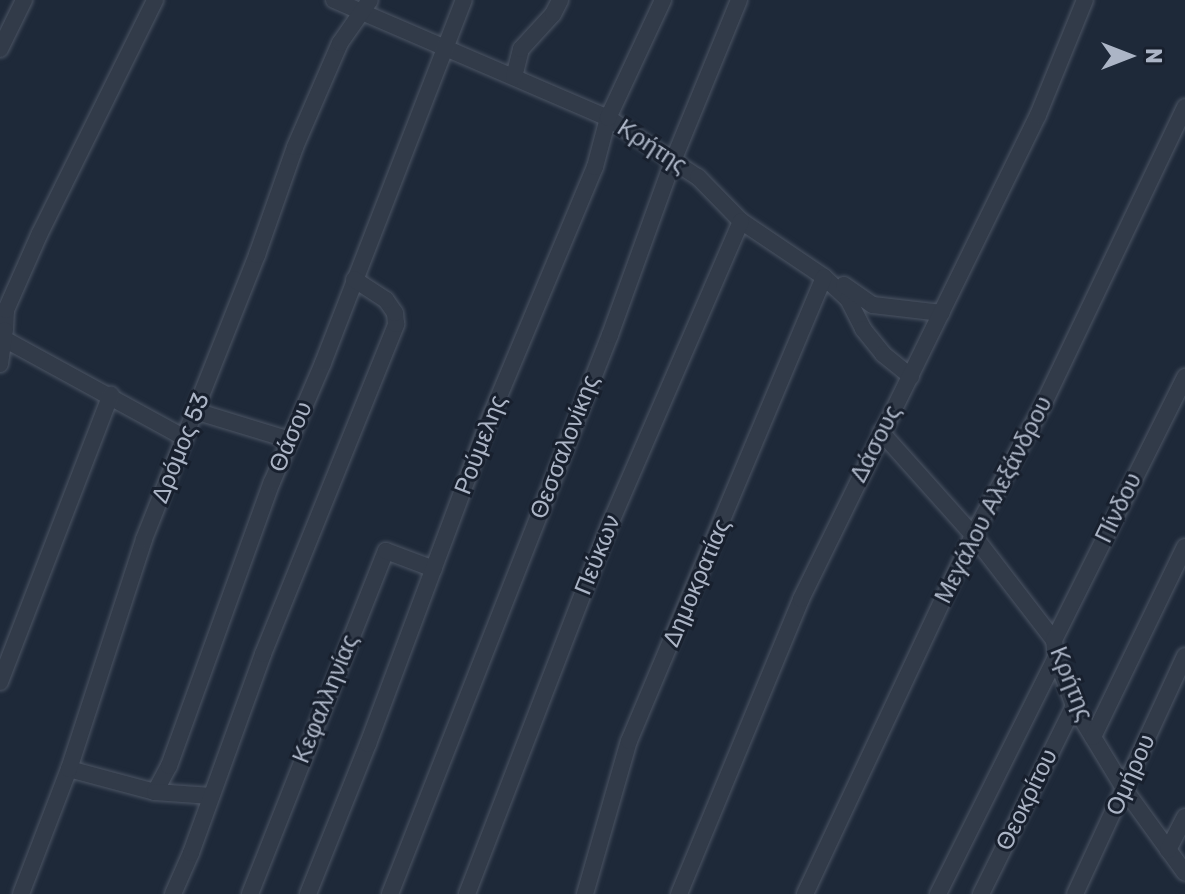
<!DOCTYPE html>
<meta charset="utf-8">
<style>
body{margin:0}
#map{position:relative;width:1185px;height:894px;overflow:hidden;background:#1e2939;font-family:Rubik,sans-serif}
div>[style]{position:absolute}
.roads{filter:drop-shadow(0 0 2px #4c5564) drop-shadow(0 0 2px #4c5564)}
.minor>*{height:16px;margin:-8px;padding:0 8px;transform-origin:8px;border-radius:8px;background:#323b49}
span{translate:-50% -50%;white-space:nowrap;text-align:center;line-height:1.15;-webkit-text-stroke:6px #18202e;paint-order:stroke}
.street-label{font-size:24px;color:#acb5c6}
.north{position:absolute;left:1089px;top:16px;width:80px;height:80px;-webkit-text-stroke:6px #18202e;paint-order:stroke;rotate:90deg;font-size:22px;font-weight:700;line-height:32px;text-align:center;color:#acb5c6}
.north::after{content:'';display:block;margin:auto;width:28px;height:36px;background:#acb5c6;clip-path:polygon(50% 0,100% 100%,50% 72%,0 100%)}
</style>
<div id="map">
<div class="roads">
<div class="minor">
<i style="left:334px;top:0;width:298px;rotate:23.3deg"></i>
<i style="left:608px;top:118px;width:78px;rotate:33.5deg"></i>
<i style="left:673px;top:161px;width:30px;rotate:33deg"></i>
<i style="left:698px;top:177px;width:62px;rotate:45.7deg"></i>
<i style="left:741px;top:221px;width:100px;rotate:34deg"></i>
<i style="left:824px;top:277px;width:33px;rotate:43deg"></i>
<i style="left:848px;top:299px;width:34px;rotate:63deg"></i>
<i style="left:863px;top:329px;width:32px;rotate:51deg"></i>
<i style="left:883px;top:354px;width:36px;rotate:39deg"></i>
<i style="left:0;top:49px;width:55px;rotate:-63.9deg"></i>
<i style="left:514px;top:77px;width:29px;rotate:-76deg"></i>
<i style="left:521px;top:49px;width:47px;rotate:-47.6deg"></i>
<i style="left:553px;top:14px;width:16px;rotate:-63deg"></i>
<i style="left:844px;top:285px;width:35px;rotate:35deg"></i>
<i style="left:873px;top:305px;width:69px;rotate:6.6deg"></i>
<i style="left:5px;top:329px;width:19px;rotate:-87deg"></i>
<i style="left:6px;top:310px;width:84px;rotate:-66.2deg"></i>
<i style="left:40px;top:233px;width:260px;rotate:-63.7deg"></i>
<i style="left:6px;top:340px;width:204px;rotate:28.7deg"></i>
<i style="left:0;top:364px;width:34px;rotate:-82deg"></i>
<i style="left:195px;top:411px;width:99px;rotate:17deg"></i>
<i style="left:881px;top:432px;width:138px;rotate:48.2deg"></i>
<i style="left:973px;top:535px;width:133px;rotate:52.4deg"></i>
<i style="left:1054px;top:640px;width:17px;rotate:83deg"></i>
<i style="left:1056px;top:657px;width:52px;rotate:69.8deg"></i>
<i style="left:1074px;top:706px;width:98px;rotate:58.7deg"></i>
<i style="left:1125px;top:790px;width:102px;rotate:54.1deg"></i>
<i style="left:1054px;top:640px;width:294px;rotate:-63.5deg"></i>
<i style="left:0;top:682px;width:308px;rotate:-68.9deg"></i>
<i style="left:1093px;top:737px;width:211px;rotate:-64.2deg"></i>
<i style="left:69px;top:769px;width:89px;rotate:15deg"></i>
<i style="left:155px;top:792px;width:30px;rotate:-62deg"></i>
<i style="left:169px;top:766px;width:302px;rotate:-70.1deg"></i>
<i style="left:272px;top:482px;width:129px;rotate:-66.8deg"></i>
<i style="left:323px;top:363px;width:389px;rotate:-68.8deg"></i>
<i style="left:155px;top:792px;width:56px;rotate:4.1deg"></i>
<i style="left:1168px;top:850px;width:37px;rotate:-63deg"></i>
<i style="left:21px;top:894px;width:134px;rotate:-69deg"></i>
<i style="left:69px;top:769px;width:242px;rotate:-71.9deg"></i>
<i style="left:144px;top:539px;width:306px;rotate:-68.3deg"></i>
<i style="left:257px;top:255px;width:114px;rotate:-70.6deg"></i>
<i style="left:295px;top:147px;width:113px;rotate:-66.6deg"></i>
<i style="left:340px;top:43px;width:52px;rotate:-55.1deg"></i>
<i style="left:173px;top:894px;width:45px;rotate:-66.3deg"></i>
<i style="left:191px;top:853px;width:212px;rotate:-70.1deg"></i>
<i style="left:263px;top:654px;width:356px;rotate:-68deg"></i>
<i style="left:396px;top:324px;width:11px;rotate:-95deg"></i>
<i style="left:395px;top:313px;width:16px;rotate:-125deg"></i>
<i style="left:386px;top:300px;width:38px;rotate:-147deg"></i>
<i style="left:250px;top:894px;width:369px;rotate:-68.4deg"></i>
<i style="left:386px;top:551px;width:51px;rotate:20.6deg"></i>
<i style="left:308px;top:894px;width:162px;rotate:-68.2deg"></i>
<i style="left:368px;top:744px;width:353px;rotate:-69.5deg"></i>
<i style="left:492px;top:413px;width:267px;rotate:-67.3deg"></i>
<i style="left:595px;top:167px;width:51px;rotate:-75.1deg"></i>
<i style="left:608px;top:118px;width:130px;rotate:-65deg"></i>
<i style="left:390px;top:894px;width:601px;rotate:-68.52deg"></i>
<i style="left:610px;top:335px;width:185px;rotate:-70.1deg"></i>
<i style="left:673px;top:161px;width:174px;rotate:-67.7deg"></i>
<i style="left:467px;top:894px;width:397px;rotate:-68.9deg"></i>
<i style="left:610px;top:524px;width:330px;rotate:-66.6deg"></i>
<i style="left:585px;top:894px;width:159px;rotate:-74deg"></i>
<i style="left:629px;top:741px;width:503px;rotate:-67.2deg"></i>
<i style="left:679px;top:894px;width:319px;rotate:-67.5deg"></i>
<i style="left:801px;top:599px;width:539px;rotate:-63.91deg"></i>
<i style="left:1038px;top:115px;width:124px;rotate:-67.8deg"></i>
<i style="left:805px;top:894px;width:396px;rotate:-64.9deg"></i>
<i style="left:973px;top:535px;width:148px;rotate:-61.7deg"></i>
<i style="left:1043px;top:405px;width:330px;rotate:-64.5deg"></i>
<i style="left:938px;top:894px;width:265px;rotate:-63.5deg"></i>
<i style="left:981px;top:894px;width:210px;rotate:-63.7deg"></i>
<i style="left:1075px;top:894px;width:262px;rotate:-65.2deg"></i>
</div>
</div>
<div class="street-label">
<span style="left:652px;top:147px;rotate:33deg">Κρήτης</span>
<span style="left:291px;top:437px;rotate:-67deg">Θάσου</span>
<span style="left:876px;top:444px;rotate:-63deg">Δάσους</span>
<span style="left:481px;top:445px;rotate:-69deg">Ρούμελης</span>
<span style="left:565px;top:447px;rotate:-69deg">Θεσσαλονίκης</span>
<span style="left:181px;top:448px;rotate:-68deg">Δρόμος 53</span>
<span style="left:994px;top:500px;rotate:-63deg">Μεγάλου Αλεξάνδρου</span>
<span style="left:1119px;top:508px;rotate:-64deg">Πίνδου</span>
<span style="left:598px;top:555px;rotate:-68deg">Πεύκων</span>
<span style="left:697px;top:583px;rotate:-67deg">Δημοκρατίας</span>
<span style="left:1071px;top:684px;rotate:68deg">Κρήτης</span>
<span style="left:326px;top:699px;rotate:-68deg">Κεφαλληνίας</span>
<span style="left:1131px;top:775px;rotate:-66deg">Ομήρου</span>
<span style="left:1027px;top:800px;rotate:-64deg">Θεοκρίτου</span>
</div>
<div class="north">N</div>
</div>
